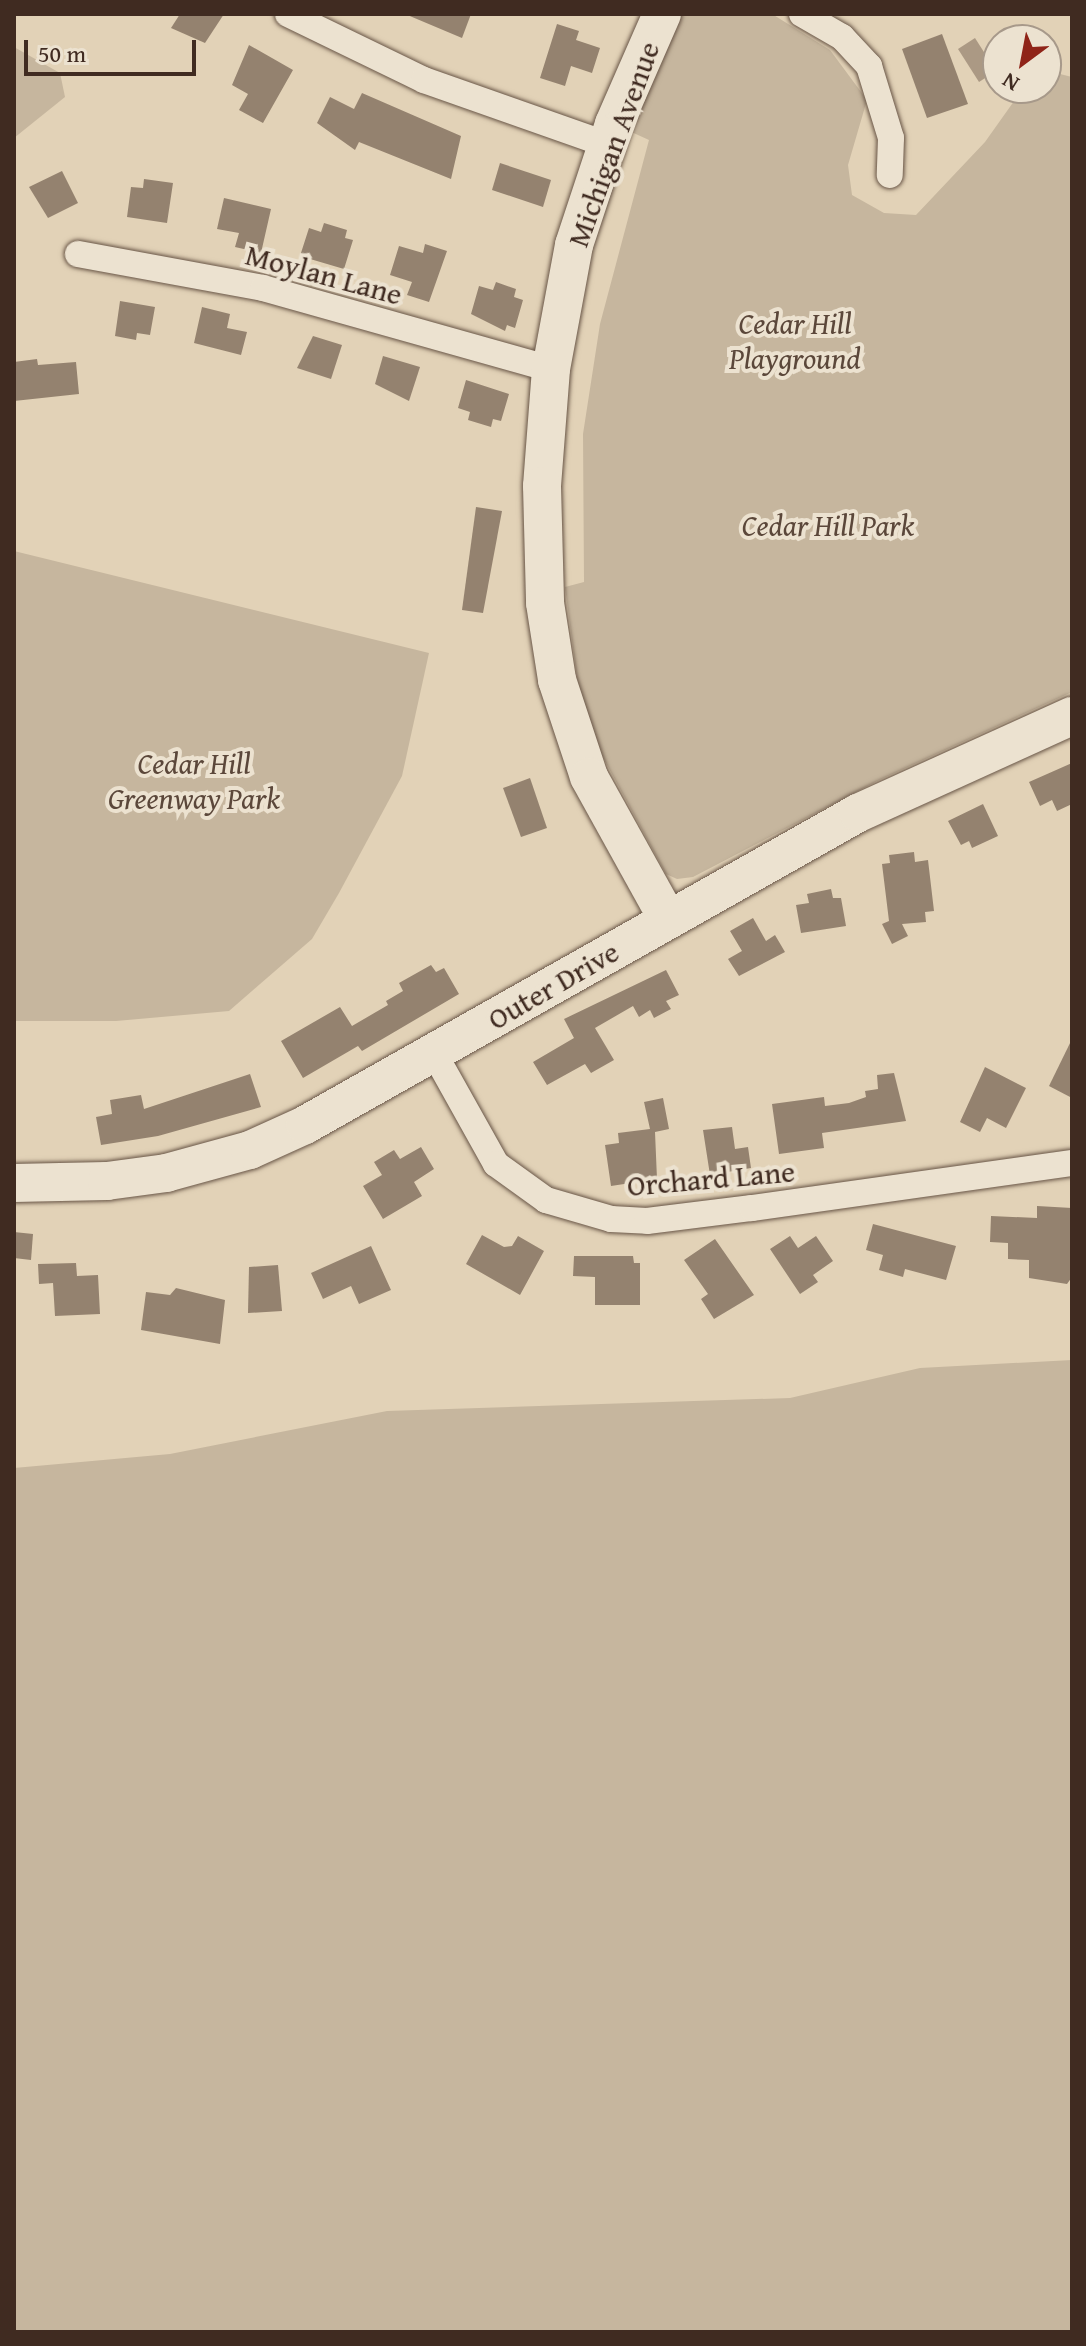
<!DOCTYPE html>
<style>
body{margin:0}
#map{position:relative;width:1086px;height:2346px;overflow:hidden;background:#e2d2b7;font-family:"Gentium Book Plus",serif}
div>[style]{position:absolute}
.green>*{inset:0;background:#c6b69e}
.water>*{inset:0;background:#ab9984}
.building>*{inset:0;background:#94826f}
.roads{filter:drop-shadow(0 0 2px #685546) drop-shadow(0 0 2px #685546)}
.street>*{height:26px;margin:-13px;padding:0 13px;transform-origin:13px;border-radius:13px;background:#ece2d0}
.secondary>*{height:38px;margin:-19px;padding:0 19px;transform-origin:19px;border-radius:19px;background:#ece2d0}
span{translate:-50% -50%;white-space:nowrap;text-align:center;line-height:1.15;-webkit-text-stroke:8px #ece2d0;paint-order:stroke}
.street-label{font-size:30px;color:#402b21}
.park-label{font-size:30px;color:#5b473a;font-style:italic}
.frame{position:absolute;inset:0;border:16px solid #402b21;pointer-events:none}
.north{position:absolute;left:982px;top:24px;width:80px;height:80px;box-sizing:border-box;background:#ece2d0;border:2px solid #a7998a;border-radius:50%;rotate:212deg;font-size:22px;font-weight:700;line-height:32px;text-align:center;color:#402b21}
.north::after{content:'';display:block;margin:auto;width:28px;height:36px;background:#8f2418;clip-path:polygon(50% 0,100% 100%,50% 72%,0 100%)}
.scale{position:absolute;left:24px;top:40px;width:172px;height:36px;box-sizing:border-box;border:4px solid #402b21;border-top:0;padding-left:10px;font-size:24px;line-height:28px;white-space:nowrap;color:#402b21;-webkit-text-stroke:6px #ece2d0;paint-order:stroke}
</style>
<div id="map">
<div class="green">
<i style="clip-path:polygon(679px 14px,772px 14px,830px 50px,867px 100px,848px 165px,852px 195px,884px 213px,916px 215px,985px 142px,1022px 90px,1046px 88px,1046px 78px,1056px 73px,1072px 77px,1072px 692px,877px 781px,693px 877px,677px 879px,666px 874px,598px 748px,578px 685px,565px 587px,584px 582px,583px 434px,600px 324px,649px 140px,627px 130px)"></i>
<i style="clip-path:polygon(14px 47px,60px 73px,65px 97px,14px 138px)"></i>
<i style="clip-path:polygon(14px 551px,429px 653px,402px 776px,339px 893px,312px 939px,229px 1011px,116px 1021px,14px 1021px)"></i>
<i style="clip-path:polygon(1072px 1360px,1072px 2332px,14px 2332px,14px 1468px,170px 1454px,387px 1411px,790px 1398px,920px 1368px)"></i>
</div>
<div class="water">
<i style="clip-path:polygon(975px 38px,996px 71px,979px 82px,958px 49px)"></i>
</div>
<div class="building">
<i style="clip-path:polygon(180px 14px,224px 14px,205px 43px,171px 28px)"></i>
<i style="clip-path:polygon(405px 14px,471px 14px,462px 38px)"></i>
<i style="clip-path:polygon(557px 24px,579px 31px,576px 40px,600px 48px,592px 73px,571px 66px,565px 86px,540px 78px)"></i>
<i style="clip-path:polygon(942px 34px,968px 104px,927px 118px,902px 49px)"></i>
<i style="clip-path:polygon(249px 45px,293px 70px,263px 123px,239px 110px,248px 94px,232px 85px)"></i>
<i style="clip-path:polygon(362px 93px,461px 136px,451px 179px,359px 142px,355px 150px,317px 123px,330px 97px,354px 109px)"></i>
<i style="clip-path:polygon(500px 163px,551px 180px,543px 207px,492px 190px)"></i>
<i style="clip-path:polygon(62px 171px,78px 203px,48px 218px,29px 187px)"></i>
<i style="clip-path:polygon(144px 179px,173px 183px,167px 223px,127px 217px,131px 187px,143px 188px)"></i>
<i style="clip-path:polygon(224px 198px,271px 209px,261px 253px,235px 247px,239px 233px,217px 229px)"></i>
<i style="clip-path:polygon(324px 223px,347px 230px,345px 238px,353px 240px,344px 269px,300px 256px,309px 228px,321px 232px)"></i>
<i style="clip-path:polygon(425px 244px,447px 251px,429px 302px,407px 295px,412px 282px,390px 275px,399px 246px,423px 253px)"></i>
<i style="clip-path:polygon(496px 282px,516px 289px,514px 297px,523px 300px,515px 328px,507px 325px,505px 331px,471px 314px,479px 286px,493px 290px)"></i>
<i style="clip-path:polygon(120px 301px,155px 307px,150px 335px,137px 333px,136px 340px,115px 336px)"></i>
<i style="clip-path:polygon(202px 307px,230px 314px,227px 328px,247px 332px,241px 355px,194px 343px)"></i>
<i style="clip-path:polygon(313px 336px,342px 345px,331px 379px,297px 368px)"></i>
<i style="clip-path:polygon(383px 356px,420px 367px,409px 401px,375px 384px)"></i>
<i style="clip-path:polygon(37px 359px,38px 365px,76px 362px,79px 394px,14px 401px,14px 362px)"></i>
<i style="clip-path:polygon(466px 380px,509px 394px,501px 421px,493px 419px,491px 427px,468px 420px,470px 412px,458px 408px)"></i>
<i style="clip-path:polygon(476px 507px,502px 511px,483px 613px,462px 610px)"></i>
<i style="clip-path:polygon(1072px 763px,1072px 804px,1057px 811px,1052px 800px,1040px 806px,1029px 782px)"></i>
<i style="clip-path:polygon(530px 778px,547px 828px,521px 837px,503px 788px)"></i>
<i style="clip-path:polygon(983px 804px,998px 836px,972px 848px,969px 841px,961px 845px,948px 821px)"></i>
<i style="clip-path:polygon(914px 852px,915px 862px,928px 860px,934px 911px,925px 912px,926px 922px,902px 924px,908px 936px,892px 944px,882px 924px,889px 921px,882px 864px,890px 863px,889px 855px)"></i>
<i style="clip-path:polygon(831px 889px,833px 898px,841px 898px,846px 926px,801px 933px,796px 905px,809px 903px,807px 894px)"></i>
<i style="clip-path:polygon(753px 918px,766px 941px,775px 935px,785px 952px,739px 976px,728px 959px,742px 951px,730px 931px)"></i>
<i style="clip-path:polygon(431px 965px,436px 972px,444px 968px,459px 994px,362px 1051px,358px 1046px,303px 1078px,281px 1041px,340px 1007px,352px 1026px,388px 1005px,386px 1001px,403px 991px,399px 983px)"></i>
<i style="clip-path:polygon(666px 970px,679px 995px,666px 1001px,671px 1009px,654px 1018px,650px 1010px,639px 1017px,633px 1006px,595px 1028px,614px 1060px,591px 1073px,585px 1064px,547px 1085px,533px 1062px,574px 1038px,564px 1019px)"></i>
<i style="clip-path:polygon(1072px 1039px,1072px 1098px,1049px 1086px)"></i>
<i style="clip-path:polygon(985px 1067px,1026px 1088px,1006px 1128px,987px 1118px,980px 1132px,960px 1122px)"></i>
<i style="clip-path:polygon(894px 1073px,906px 1121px,822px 1133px,824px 1148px,779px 1154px,772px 1104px,824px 1097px,825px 1106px,849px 1103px,866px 1097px,865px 1091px,878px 1089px,877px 1075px)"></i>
<i style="clip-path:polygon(250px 1074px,261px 1107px,158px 1136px,101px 1145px,96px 1117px,112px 1114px,110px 1100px,141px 1095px,144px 1109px)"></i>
<i style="clip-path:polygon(663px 1098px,669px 1129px,655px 1132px,657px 1179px,611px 1186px,605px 1145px,619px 1143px,618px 1133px,650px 1129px,644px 1102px)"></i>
<i style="clip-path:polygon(732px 1127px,735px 1149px,748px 1147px,751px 1168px,710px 1175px,703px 1130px)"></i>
<i style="clip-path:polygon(421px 1147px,434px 1169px,414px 1182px,422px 1196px,383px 1219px,363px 1186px,382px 1175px,374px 1162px,394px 1150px,400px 1159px)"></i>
<i style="clip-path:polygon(1037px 1206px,1072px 1208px,1072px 1277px,1067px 1284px,1029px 1278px,1029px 1260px,1008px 1259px,1008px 1243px,990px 1242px,991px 1216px,1037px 1218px)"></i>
<i style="clip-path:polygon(873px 1224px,956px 1246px,946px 1280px,905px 1269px,903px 1277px,879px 1270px,883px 1255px,866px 1250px)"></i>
<i style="clip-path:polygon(14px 1232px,33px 1234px,31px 1260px,14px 1258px)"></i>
<i style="clip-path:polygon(482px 1235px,504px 1247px,512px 1246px,518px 1236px,544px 1251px,520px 1295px,466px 1264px)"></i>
<i style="clip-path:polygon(790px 1236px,798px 1248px,816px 1236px,833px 1261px,813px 1275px,818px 1282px,800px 1294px,770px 1249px)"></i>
<i style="clip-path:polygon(715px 1239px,754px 1295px,714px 1319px,701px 1299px,708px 1294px,684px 1260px)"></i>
<i style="clip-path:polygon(371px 1246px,391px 1290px,359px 1304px,351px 1286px,323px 1299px,311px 1273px)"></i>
<i style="clip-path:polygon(574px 1256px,633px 1256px,634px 1263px,640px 1263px,640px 1305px,595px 1305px,595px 1277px,573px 1276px)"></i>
<i style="clip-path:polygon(76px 1263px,77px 1276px,98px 1275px,100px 1314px,55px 1316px,53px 1283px,39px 1284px,38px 1264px)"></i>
<i style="clip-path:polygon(278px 1265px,282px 1311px,248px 1313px,249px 1267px)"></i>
<i style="clip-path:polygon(176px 1288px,225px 1300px,220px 1344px,141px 1330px,146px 1292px,170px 1295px)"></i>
</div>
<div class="roads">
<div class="street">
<i style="left:288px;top:14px;width:151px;rotate:25.9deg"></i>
<i style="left:424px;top:80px;width:193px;rotate:19.4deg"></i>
<i style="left:802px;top:14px;width:46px;rotate:29.9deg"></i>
<i style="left:842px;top:37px;width:40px;rotate:47deg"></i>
<i style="left:869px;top:66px;width:75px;rotate:73deg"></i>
<i style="left:891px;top:138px;width:37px;rotate:92deg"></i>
<i style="left:78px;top:254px;width:188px;rotate:10.4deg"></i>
<i style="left:263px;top:288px;width:299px;rotate:15.7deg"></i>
<i style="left:434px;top:1053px;width:127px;rotate:60.8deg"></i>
<i style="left:496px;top:1164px;width:62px;rotate:35.8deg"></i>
<i style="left:546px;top:1200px;width:68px;rotate:16.3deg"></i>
<i style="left:611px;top:1219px;width:36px;rotate:3deg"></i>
<i style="left:647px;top:1221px;width:106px;rotate:-7.1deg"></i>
<i style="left:752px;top:1208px;width:323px;rotate:-8deg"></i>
</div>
<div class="secondary">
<i style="left:662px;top:14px;width:120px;rotate:113.6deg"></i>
<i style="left:614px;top:124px;width:127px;rotate:108.3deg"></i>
<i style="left:574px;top:245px;width:126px;rotate:100.5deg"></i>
<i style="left:551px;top:369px;width:117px;rotate:94.4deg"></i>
<i style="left:542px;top:486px;width:117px;rotate:88.5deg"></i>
<i style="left:545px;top:603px;width:78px;rotate:81.1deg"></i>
<i style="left:557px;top:680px;width:102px;rotate:71.7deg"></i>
<i style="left:589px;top:777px;width:161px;rotate:61deg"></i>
<i style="left:14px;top:1183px;width:93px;rotate:-1.2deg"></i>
<i style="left:107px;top:1181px;width:60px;rotate:-7.7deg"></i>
<i style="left:166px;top:1173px;width:87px;rotate:-15.3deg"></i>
<i style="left:250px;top:1150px;width:60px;rotate:-24.4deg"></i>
<i style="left:305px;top:1125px;width:635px;rotate:-29.43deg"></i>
<i style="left:858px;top:813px;width:235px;rotate:-24.4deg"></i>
</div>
</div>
<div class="street-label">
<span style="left:613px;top:144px;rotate:-70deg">Michigan Avenue</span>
<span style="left:324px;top:274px;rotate:15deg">Moylan Lane</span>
<span style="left:553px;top:985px;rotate:-30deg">Outer Drive</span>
<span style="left:711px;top:1178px;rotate:-5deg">Orchard Lane</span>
</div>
<div class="park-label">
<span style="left:795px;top:340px">Cedar Hill<br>Playground</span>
<span style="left:828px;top:525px">Cedar Hill Park</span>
<span style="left:194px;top:780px">Cedar Hill<br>Greenway Park</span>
</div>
<div class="frame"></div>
<div class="north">N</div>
<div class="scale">50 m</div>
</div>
